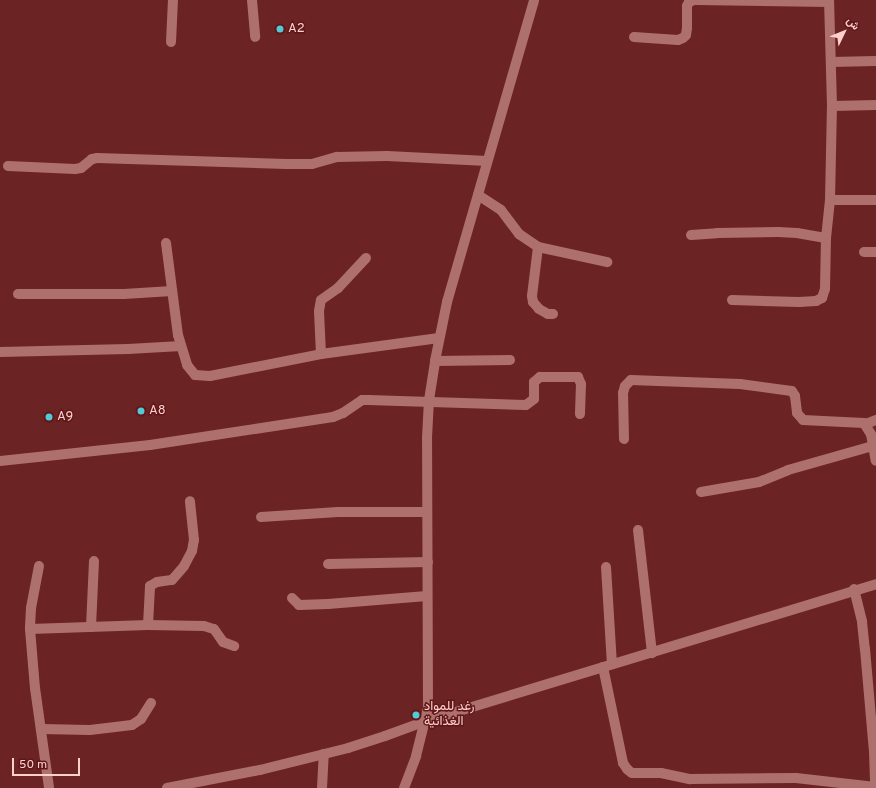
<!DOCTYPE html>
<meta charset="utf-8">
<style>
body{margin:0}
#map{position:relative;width:876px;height:788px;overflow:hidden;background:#6c2323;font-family:Overpass,Vazirmatn,sans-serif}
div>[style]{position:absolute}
.minor>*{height:10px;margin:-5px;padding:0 5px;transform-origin:5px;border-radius:5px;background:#ae706c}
.dots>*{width:11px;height:11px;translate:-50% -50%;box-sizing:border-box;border:2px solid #601719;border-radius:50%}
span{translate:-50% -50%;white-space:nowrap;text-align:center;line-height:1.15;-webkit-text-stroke:3px #601719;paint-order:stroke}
.poi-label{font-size:13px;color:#fed0cc}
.left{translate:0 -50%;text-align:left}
.north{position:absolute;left:824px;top:12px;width:40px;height:40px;-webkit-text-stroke:3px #601719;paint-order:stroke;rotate:47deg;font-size:11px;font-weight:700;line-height:16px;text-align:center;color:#fed0cc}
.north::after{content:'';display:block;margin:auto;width:14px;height:18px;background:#fed0cc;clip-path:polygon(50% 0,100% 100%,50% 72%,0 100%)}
.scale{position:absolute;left:12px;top:758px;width:68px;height:18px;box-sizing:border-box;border:2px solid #fed0cc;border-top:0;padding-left:5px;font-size:12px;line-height:14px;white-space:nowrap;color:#fed0cc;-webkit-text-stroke:3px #601719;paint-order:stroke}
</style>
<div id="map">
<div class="minor">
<i style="left:252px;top:0;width:37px;rotate:85deg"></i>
<i style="left:696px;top:0;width:133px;rotate:0.9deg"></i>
<i style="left:634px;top:37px;width:44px;rotate:3.9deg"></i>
<i style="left:678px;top:40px;width:5px;rotate:-22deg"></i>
<i style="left:683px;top:38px;width:4px;rotate:-45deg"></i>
<i style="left:686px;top:35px;width:7px;rotate:-82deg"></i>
<i style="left:687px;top:28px;width:22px;rotate:-90deg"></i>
<i style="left:687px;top:6px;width:4px;rotate:-63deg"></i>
<i style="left:689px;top:2px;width:5px;rotate:-22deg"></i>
<i style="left:171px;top:42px;width:42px;rotate:-87.3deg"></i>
<i style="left:831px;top:62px;width:45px;rotate:-1.3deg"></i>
<i style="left:832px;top:106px;width:44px;rotate:-1.3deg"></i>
<i style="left:8px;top:166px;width:67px;rotate:2.6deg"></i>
<i style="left:75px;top:169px;width:6px;rotate:-9deg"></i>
<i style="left:81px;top:168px;width:14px;rotate:-39deg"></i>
<i style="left:92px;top:159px;width:5px;rotate:-11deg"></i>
<i style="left:97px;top:158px;width:189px;rotate:1.8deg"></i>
<i style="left:286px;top:164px;width:26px"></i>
<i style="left:312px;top:164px;width:26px;rotate:-16deg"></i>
<i style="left:337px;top:157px;width:50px;rotate:-1.1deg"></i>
<i style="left:387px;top:156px;width:100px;rotate:2.9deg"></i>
<i style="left:478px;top:195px;width:27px;rotate:33deg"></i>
<i style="left:501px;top:210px;width:30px;rotate:53deg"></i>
<i style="left:519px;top:234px;width:23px;rotate:34deg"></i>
<i style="left:538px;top:247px;width:71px;rotate:12.3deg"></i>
<i style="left:830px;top:200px;width:46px"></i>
<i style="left:691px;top:235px;width:26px;rotate:-4deg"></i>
<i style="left:717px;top:233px;width:61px;rotate:-0.9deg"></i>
<i style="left:778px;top:232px;width:19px;rotate:3deg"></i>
<i style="left:797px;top:233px;width:29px;rotate:10deg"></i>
<i style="left:166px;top:243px;width:93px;rotate:82.6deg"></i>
<i style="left:178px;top:335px;width:31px;rotate:73deg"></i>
<i style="left:187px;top:365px;width:13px;rotate:51deg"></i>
<i style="left:195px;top:375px;width:15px;rotate:4deg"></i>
<i style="left:210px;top:376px;width:113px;rotate:-11.2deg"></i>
<i style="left:321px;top:354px;width:119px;rotate:-7.7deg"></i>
<i style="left:538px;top:247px;width:49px;rotate:97deg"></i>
<i style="left:532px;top:296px;width:6px;rotate:81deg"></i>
<i style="left:533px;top:302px;width:9px;rotate:49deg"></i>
<i style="left:539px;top:309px;width:10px;rotate:29deg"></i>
<i style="left:548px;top:314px;width:5px"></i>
<i style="left:864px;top:252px;width:12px"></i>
<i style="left:18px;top:294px;width:106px"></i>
<i style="left:124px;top:294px;width:48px;rotate:-3.6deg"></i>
<i style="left:732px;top:300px;width:67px;rotate:1.7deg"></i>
<i style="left:799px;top:302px;width:17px;rotate:-3deg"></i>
<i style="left:816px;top:301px;width:7px;rotate:-27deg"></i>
<i style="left:822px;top:298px;width:9px;rotate:-72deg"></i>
<i style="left:825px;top:289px;width:51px;rotate:-88.9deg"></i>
<i style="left:826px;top:238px;width:38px;rotate:-84deg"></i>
<i style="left:830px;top:200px;width:94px;rotate:-88.8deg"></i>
<i style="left:832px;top:106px;width:106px;rotate:-91.6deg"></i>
<i style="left:0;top:352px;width:128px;rotate:-1.3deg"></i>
<i style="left:128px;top:349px;width:53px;rotate:-3.2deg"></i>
<i style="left:321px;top:354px;width:43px;rotate:-92.7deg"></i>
<i style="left:319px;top:311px;width:11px;rotate:-80deg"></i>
<i style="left:321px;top:300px;width:21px;rotate:-35deg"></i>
<i style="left:338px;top:288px;width:41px;rotate:-47deg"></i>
<i style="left:435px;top:361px;width:75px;rotate:-0.8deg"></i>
<i style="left:866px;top:424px;width:11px;rotate:-22deg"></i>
<i style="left:624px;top:439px;width:46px;rotate:-91.2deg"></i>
<i style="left:623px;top:393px;width:7px;rotate:-74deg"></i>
<i style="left:625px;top:386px;width:8px;rotate:-45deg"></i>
<i style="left:631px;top:380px;width:109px;rotate:2.1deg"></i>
<i style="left:740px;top:384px;width:52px;rotate:7.7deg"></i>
<i style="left:792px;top:391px;width:6px;rotate:59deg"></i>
<i style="left:795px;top:396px;width:17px;rotate:83deg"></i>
<i style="left:797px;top:413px;width:9px;rotate:49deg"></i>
<i style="left:803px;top:420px;width:61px;rotate:2.8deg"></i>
<i style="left:864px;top:423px;width:13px;rotate:58deg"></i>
<i style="left:871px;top:434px;width:27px;rotate:80deg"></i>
<i style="left:0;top:461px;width:151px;rotate:-6.1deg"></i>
<i style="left:150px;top:445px;width:185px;rotate:-8.7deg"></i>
<i style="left:333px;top:417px;width:11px;rotate:-22deg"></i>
<i style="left:343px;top:413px;width:23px;rotate:-34deg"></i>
<i style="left:362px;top:400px;width:6px"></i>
<i style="left:368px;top:400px;width:158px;rotate:1.8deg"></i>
<i style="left:526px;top:405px;width:10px;rotate:-37deg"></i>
<i style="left:534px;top:399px;width:17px;rotate:-90deg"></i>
<i style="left:534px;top:382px;width:8px;rotate:-40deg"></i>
<i style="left:540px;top:377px;width:38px"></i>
<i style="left:578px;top:377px;width:8px;rotate:67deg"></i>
<i style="left:581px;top:384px;width:30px;rotate:92deg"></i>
<i style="left:701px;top:492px;width:59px;rotate:-9.8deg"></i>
<i style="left:759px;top:482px;width:31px;rotate:-22deg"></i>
<i style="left:788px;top:470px;width:88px;rotate:-15.8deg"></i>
<i style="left:261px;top:517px;width:77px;rotate:-3.7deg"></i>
<i style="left:338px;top:512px;width:89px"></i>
<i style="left:638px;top:530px;width:124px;rotate:83.5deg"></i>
<i style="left:328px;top:564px;width:100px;rotate:-1.1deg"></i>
<i style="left:39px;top:566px;width:43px;rotate:100.8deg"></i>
<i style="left:31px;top:608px;width:21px;rotate:93deg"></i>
<i style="left:30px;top:629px;width:59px;rotate:85.2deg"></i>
<i style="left:35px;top:688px;width:101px;rotate:82deg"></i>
<i style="left:606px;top:567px;width:97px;rotate:86.5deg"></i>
<i style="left:854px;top:589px;width:34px;rotate:76deg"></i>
<i style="left:862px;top:622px;width:27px;rotate:84deg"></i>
<i style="left:865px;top:649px;width:103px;rotate:85deg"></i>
<i style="left:874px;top:752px;width:36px;rotate:88deg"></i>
<i style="left:292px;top:598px;width:10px;rotate:45deg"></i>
<i style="left:299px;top:605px;width:29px;rotate:-2deg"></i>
<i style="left:328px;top:604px;width:99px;rotate:-4.6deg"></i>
<i style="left:148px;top:625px;width:39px;rotate:-87deg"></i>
<i style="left:150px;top:586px;width:8px;rotate:-30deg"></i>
<i style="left:157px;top:582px;width:15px;rotate:-8deg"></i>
<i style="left:172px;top:580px;width:18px;rotate:-49deg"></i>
<i style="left:184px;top:566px;width:17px;rotate:-62deg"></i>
<i style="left:192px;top:551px;width:11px;rotate:-80deg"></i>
<i style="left:194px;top:540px;width:39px;rotate:-96deg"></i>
<i style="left:91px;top:627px;width:66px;rotate:-87.4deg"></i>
<i style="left:30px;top:629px;width:118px;rotate:-1.9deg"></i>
<i style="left:148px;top:625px;width:56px;rotate:1deg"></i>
<i style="left:204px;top:626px;width:10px;rotate:17deg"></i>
<i style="left:214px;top:629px;width:16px;rotate:55deg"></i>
<i style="left:223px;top:642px;width:12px;rotate:20deg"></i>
<i style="left:603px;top:667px;width:98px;rotate:78.2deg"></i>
<i style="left:623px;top:763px;width:7px;rotate:56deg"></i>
<i style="left:627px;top:769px;width:6px;rotate:39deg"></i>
<i style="left:632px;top:773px;width:29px"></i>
<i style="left:661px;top:773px;width:30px;rotate:12deg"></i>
<i style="left:690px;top:779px;width:106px;rotate:-0.5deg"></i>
<i style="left:796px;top:778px;width:80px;rotate:6.5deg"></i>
<i style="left:42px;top:729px;width:48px;rotate:1.2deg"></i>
<i style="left:90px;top:730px;width:42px;rotate:-6.8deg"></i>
<i style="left:132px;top:725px;width:11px;rotate:-34deg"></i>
<i style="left:141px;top:719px;width:19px;rotate:-58deg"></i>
<i style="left:167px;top:788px;width:95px;rotate:-11deg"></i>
<i style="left:260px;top:770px;width:91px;rotate:-14deg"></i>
<i style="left:348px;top:748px;width:39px;rotate:-18deg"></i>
<i style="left:385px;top:736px;width:44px;rotate:-20.1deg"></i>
<i style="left:426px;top:721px;width:470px;rotate:-16.9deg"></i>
<i style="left:322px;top:788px;width:34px;rotate:-87deg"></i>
<i style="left:404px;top:788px;width:34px;rotate:-69deg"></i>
<i style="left:416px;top:756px;width:49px;rotate:-76deg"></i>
<i style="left:428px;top:708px;width:270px;rotate:-90.2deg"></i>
<i style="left:427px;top:438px;width:38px;rotate:-87deg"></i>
<i style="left:429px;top:400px;width:39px;rotate:-81deg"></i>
<i style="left:435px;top:361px;width:60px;rotate:-78.5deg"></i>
<i style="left:447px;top:302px;width:314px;rotate:-73.9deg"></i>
</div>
<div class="dots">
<i style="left:280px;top:29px;background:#52cbd7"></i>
<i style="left:141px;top:411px;background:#52cbd7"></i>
<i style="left:49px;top:417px;background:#52cbd7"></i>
<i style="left:416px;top:715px;background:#52cbd7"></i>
</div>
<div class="poi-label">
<span class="left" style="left:288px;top:29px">A2</span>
<span class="left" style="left:149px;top:411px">A8</span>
<span class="left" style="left:57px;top:417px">A9</span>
<span class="left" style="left:424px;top:715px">رغد للمواد<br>الغذائية</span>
</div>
<div class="north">ش</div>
<div class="scale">50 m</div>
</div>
